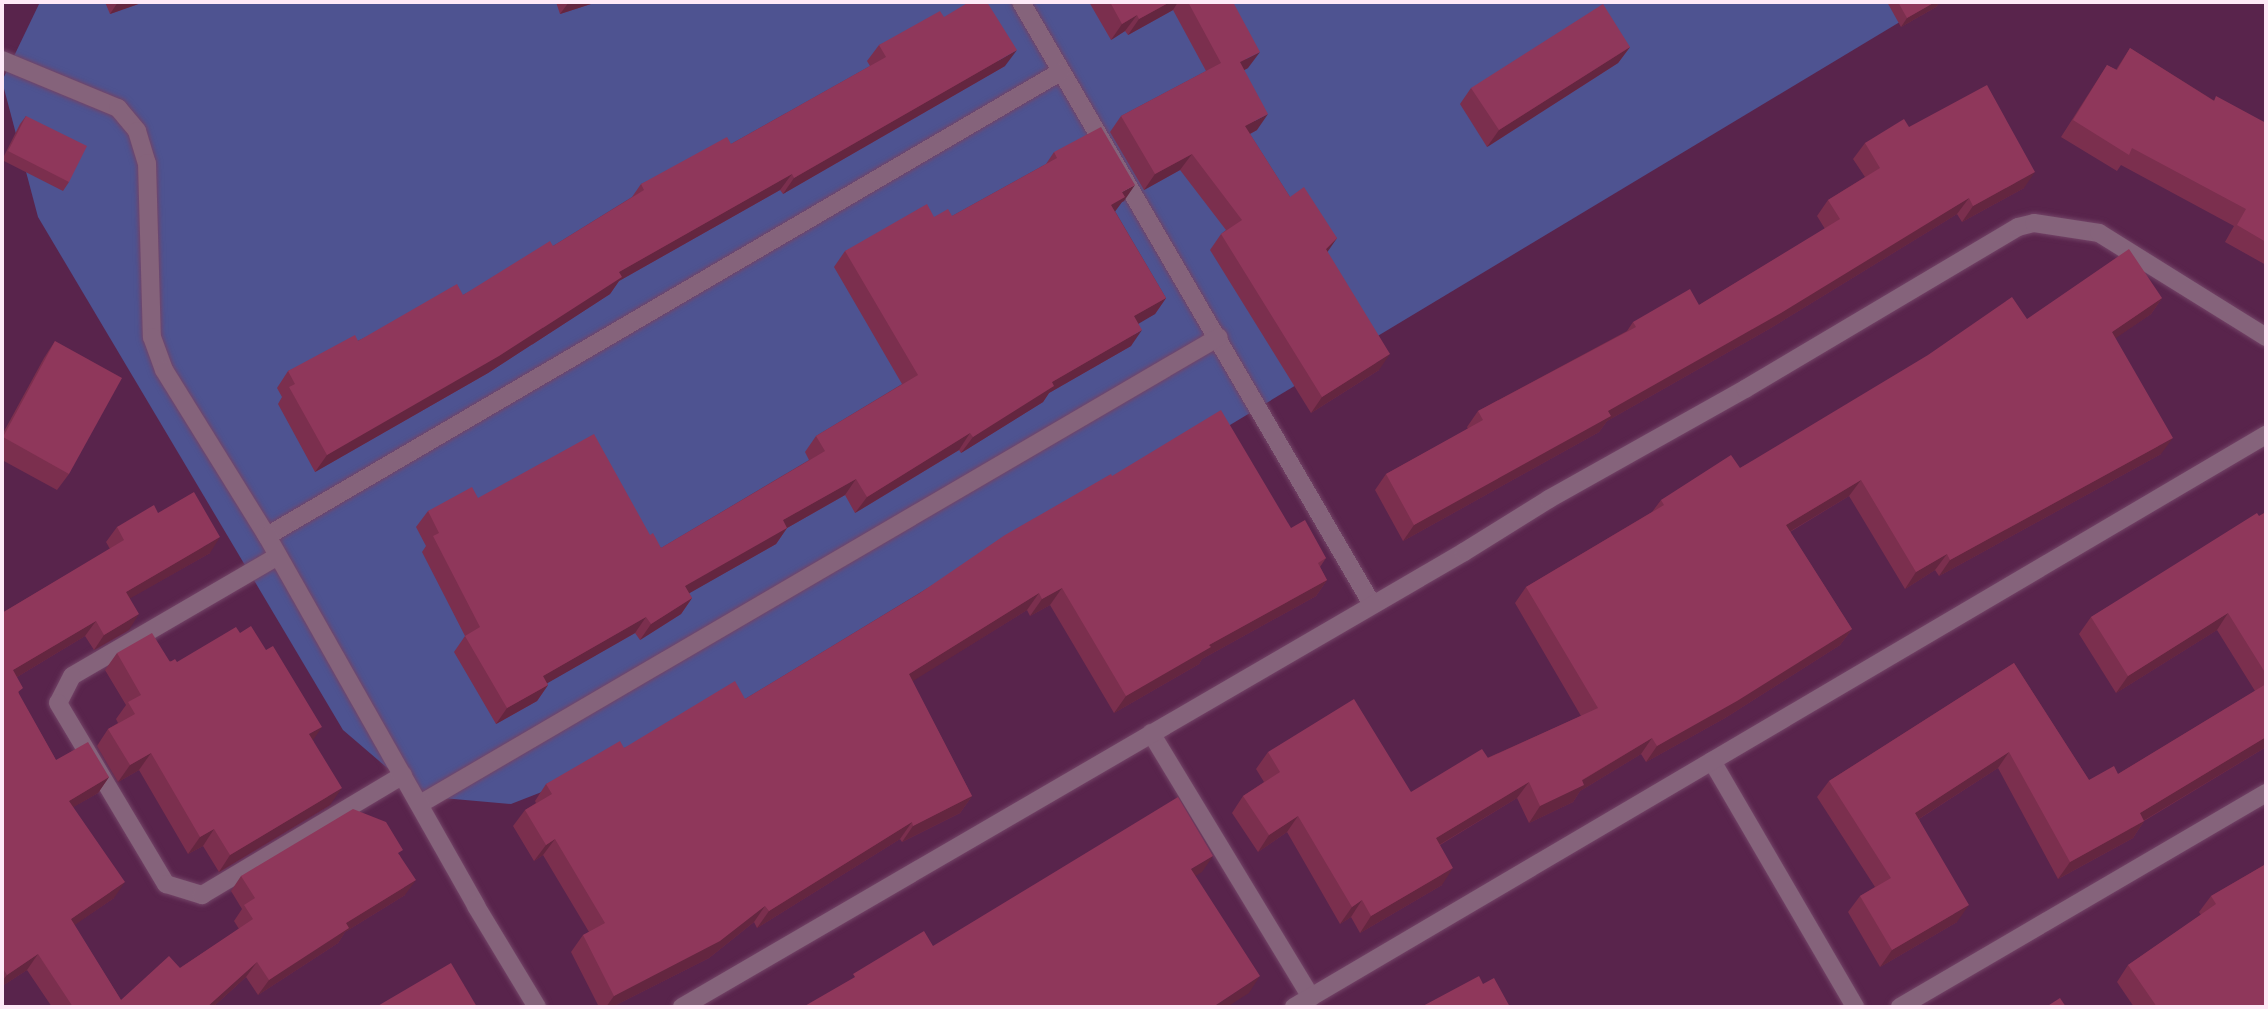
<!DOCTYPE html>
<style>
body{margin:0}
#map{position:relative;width:2268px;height:1009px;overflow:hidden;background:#59244c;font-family:"Roboto Condensed",sans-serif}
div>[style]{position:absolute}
.green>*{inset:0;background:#4e5391}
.roads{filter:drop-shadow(0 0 2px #734467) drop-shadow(0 0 2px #734467)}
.minor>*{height:18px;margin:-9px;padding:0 9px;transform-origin:9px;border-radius:9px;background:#85637b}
.tertiary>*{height:18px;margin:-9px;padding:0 9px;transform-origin:9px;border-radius:9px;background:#85637b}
.wall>*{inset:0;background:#7b2f4e}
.shaded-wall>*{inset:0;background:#642640}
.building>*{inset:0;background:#8f375b}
span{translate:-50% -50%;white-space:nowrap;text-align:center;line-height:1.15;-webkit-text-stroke:6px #59244c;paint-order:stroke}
.frame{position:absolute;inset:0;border:4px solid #fee9f7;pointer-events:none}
</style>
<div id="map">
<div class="green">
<i style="clip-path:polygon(40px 2px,1933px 2px,904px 621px,639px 754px,511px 804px,420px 796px,343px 730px,38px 217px,2px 81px)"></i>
</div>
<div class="roads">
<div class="minor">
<i style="left:1021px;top:2px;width:697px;rotate:59.76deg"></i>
<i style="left:267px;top:536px;width:919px;rotate:-30.33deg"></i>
<i style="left:278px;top:556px;width:238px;rotate:149.8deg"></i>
<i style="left:72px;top:676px;width:30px;rotate:117deg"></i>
<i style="left:58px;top:703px;width:211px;rotate:59.2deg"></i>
<i style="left:166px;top:884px;width:38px;rotate:17deg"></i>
<i style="left:202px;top:895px;width:234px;rotate:-30.8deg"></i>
<i style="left:1151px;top:733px;width:309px;rotate:58.8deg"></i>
<i style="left:1712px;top:761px;width:285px;rotate:59.8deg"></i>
<i style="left:420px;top:804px;width:925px;rotate:-30.31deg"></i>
<i style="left:682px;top:1007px;width:905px;rotate:-30.19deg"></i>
<i style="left:1464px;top:552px;width:100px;rotate:-31.9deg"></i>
<i style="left:1549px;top:499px;width:225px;rotate:-29.3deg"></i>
<i style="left:1745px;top:389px;width:317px;rotate:-30.7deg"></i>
<i style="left:2018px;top:227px;width:16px;rotate:-14deg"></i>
<i style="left:2034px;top:223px;width:66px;rotate:8.7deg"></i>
<i style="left:2099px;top:233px;width:197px;rotate:31.9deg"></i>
<i style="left:1294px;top:1007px;width:1128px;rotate:-30.48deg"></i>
<i style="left:1900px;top:1007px;width:424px;rotate:-30.3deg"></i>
</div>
<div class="tertiary">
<i style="left:2px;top:60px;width:126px;rotate:22.5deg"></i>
<i style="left:118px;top:108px;width:30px;rotate:50deg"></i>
<i style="left:137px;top:131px;width:34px;rotate:73deg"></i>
<i style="left:147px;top:163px;width:174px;rotate:88.4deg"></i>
<i style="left:152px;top:337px;width:35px;rotate:70deg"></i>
<i style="left:164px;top:370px;width:195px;rotate:58.2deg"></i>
<i style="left:267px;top:536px;width:425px;rotate:60.5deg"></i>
<i style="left:476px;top:906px;width:118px;rotate:58.9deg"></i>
</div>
</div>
<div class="wall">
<i style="clip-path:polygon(105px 2px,144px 2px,110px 14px)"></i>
<i style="clip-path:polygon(556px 2px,597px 2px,560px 14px)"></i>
<i style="clip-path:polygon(1089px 2px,1233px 2px,1248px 68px,1244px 70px,1257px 130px,1250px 134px,1290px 197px,1337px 238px,1327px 252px,1379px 370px,1311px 413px,1210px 250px,1221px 234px,1226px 230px,1180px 170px,1144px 190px,1110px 132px,1121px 116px,1206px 71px,1173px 10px,1128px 35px,1125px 31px,1111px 40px)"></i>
<i style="clip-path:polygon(1887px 2px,1940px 2px,1936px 7px,1901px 27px)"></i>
<i style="clip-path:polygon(944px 17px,1005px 66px,783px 194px,780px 190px,619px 281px,610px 294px,488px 373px,315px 472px,278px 404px,282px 397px,277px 388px,288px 371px,463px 295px,553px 246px,632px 197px,641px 184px,731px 144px,870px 66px,867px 61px,879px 45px)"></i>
<i style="clip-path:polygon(1630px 47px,1618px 63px,1487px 147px,1460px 104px,1471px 88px)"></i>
<i style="clip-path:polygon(2130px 48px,2213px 100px,2266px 123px,2266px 265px,2225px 242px,2234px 226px,2121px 165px,2117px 171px,2061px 137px,2107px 65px,2116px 70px)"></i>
<i style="clip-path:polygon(26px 116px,69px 182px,63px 191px,2px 160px,20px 124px)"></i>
<i style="clip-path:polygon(1909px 127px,2024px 188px,1962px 222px,1957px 214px,1769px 329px,1607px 421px,1599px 432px,1403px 541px,1375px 490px,1386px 474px,1468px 429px,1467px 427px,1478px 411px,1627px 331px,1633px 322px,1699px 305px,1825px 229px,1817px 216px,1828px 200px,1865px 177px,1853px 159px,1865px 143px)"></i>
<i style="clip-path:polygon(1054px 152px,1124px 201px,1122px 202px,1115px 211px,1166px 298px,1155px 314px,1138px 323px,1131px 346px,1049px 393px,1043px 402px,961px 453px,959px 450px,855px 513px,845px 495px,787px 528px,776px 544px,689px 593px,692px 598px,681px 614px,640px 640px,635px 633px,547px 683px,548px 685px,537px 701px,496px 724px,454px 652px,465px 636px,422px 552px,426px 546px,416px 527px,428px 511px,478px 498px,650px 535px,661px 548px,809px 460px,805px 452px,816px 436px,902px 384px,834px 267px,845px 251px,934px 217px,952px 216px,1046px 164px)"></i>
<i style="clip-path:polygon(2162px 298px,2151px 314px,2115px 338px,2161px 454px,1939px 576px,1935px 570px,1905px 589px,1849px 496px,1790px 532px,1852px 629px,1840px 645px,1725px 718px,1646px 762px,1641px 754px,1580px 791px,1573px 802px,1529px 823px,1517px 798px,1440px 845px,1442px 885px,1360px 933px,1351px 917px,1340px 924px,1287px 832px,1258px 852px,1232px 813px,1243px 796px,1264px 782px,1256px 769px,1268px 752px,1411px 792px,1581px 716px,1515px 603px,1526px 587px,1652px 512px,1661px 500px,1740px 468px,2027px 319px)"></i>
<i style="clip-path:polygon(55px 341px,69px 474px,57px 490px,2px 460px,2px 435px,44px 358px)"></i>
<i style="clip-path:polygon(1112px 476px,1291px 528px,1326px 558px,1320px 567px,1327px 580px,1316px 596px,1202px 659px,1199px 664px,1114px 713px,1050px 605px,1030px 616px,1027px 610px,912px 681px,972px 796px,960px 813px,902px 842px,900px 839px,757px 928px,754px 922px,709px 958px,612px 1007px,599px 1007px,571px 952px,583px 935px,589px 932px,543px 855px,534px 861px,513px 826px,525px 810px,536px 803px,535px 801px,546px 784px,624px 748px,745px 699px)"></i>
<i style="clip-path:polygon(2266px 512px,2266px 747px,2144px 821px,2133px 838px,2058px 879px,1998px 768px,1919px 819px,1957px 922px,1880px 967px,1848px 912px,1860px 896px,1875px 887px,1817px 797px,1829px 781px,2014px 663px,2089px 780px,2118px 774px,2255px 691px,2217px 630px,2116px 693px,2079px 634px,2091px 617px)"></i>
<i style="clip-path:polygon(158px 513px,210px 553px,130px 598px,129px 630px,94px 650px,85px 636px,17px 677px,19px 695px,56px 760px,109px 777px,98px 793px,73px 807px,114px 898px,74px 925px,121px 1000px,180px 968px,239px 929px,234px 921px,242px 909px,231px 891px,241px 876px,400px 855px,405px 895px,345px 932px,338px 943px,258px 995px,246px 977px,213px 1007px,52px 1007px,27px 970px,2px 986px,2px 613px,110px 549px,106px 542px,117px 527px)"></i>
<i style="clip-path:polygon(117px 653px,177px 662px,313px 740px,330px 805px,219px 872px,203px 846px,188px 854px,139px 770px,118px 782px,97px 746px,108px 729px,118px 723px,116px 719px,126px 705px,105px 670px)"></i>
<i style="clip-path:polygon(2266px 864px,2266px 1007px,2134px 1007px,2117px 982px,2128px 965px,2201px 915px,2199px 912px,2211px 896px)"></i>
</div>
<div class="shaded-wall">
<i style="clip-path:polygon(118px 2px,144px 2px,110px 14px)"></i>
<i style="clip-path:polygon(569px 2px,597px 2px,560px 14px)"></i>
<i style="clip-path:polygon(1170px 2px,1178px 2px,1173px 10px,1128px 35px,1139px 19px)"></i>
<i style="clip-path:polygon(1935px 2px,1940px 2px,1936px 7px,1901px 27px,1907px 18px)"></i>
<i style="clip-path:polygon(1137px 15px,1125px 31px,1111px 40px,1122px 24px)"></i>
<i style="clip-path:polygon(1630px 47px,1618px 63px,1487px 147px,1499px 130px)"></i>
<i style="clip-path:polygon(1017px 50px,1005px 66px,783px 194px,794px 178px)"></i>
<i style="clip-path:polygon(1260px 52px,1248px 68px,1229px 78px,1240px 62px)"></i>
<i style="clip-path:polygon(1268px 114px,1257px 130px,1234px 142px,1245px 126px)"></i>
<i style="clip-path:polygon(1192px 154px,1180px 170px,1144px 190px,1155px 174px)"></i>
<i style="clip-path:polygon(2035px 172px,2024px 188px,1962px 222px,1973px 206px)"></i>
<i style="clip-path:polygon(792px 174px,780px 190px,619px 281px,610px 294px,488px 373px,315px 472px,327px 455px,619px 272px)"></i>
<i style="clip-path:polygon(1135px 185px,1124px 201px,1122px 202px,1114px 213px,1111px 205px,1122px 192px)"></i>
<i style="clip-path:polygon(1969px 198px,1957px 214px,1769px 329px,1607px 421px,1599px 432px,1403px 541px,1414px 525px)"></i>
<i style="clip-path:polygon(1337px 238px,1326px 254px,1326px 249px)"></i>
<i style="clip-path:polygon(1166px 298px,1155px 314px,1123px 333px,1134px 316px)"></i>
<i style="clip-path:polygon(2162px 298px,2151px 314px,2100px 349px,2112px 332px)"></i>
<i style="clip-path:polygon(1142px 330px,1131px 346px,1049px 393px,1043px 402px,961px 453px,973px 437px,1052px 382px)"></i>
<i style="clip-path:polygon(1390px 354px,1379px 370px,1311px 413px,1322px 397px)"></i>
<i style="clip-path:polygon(970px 433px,959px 450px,855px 513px,867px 497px)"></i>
<i style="clip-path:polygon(2173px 438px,2161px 454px,1939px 576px,1950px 560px)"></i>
<i style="clip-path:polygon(856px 479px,845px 495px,787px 528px,776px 544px,674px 602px,685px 586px,783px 520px)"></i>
<i style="clip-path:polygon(1861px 480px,1849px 496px,1774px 541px,1786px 525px)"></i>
<i style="clip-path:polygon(220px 537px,210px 553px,115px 607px,126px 592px)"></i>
<i style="clip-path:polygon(1947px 554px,1935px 570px,1905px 589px,1916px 572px)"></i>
<i style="clip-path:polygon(1327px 580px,1316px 596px,1202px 659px,1199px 664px,1114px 713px,1126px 696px,1209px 645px)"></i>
<i style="clip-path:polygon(1062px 588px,1050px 605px,1030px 616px,1042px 599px)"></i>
<i style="clip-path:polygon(1039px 593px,1027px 610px,897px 691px,909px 674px)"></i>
<i style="clip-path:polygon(692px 598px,681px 614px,640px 640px,651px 624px)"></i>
<i style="clip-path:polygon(2228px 613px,2217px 630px,2116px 693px,2128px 676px)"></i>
<i style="clip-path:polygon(139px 614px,129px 630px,94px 650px,104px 635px)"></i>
<i style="clip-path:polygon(646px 617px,635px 633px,532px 692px,543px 676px)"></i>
<i style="clip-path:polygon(96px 621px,85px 636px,2px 686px,13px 670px)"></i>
<i style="clip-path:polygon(1852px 629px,1840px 645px,1725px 718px,1646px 762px,1657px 746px)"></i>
<i style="clip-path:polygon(548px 685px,537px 701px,496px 724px,507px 708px)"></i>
<i style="clip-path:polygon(322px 727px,311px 743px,309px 734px)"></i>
<i style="clip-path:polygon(2266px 737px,2266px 747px,2128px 830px,2140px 813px)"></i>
<i style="clip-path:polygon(1652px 738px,1641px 754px,1580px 791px,1573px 802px,1529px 823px,1540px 806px)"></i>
<i style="clip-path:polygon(2009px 752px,1998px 768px,1903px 829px,1915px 813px)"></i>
<i style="clip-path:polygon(151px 753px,139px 770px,118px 782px,130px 765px)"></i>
<i style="clip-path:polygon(109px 777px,98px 793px,58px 816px,69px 801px)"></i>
<i style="clip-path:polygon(1529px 782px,1517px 798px,1424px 854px,1436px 838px)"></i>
<i style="clip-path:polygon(342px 788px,330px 805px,219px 872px,230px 855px)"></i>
<i style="clip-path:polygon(972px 796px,960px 813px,902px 842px,913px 826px)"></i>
<i style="clip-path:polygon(1298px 816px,1287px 832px,1258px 852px,1269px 835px)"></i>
<i style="clip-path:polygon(2144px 821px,2133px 838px,2058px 879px,2070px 862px)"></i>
<i style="clip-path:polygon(912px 822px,900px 839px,757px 928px,769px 911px)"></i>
<i style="clip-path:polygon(214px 829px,203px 846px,188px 854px,200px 837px)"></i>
<i style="clip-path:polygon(555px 839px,543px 855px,534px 861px,546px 845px)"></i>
<i style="clip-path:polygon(1213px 856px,1202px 872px,1179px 886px,1191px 869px)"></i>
<i style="clip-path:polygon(1453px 868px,1442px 885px,1360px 933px,1371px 916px)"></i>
<i style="clip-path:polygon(416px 880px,405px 895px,345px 932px,338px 943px,258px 995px,269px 980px,346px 923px)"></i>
<i style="clip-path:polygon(125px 882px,114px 898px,60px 935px,71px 919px)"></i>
<i style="clip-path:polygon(1362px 900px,1351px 917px,1340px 924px,1352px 907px)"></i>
<i style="clip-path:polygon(1969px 905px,1957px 922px,1880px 967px,1892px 950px)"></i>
<i style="clip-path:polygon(765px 906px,754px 922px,709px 958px,612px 1007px,606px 1007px,614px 996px)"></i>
<i style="clip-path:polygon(38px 954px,27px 970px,2px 986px,2px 981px,7px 975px)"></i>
<i style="clip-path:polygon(257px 962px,246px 977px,213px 1007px,207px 1007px)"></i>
<i style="clip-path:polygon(1260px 976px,1249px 993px,1227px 1007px,1213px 1007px)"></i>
</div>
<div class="building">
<i style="clip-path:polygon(969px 2px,987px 2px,1017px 50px,794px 178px,792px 174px,619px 272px,622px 277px,499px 356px,327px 455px,289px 387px,295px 384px,288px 371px,355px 335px,358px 341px,457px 284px,463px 295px,550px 241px,553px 246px,644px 190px,641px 184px,727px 137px,731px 144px,886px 57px,879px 45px,940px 11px,944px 17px)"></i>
<i style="clip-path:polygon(1110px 2px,1170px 2px,1139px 19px,1137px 15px,1122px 24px)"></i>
<i style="clip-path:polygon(1188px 2px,1233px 2px,1260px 52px,1240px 62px,1268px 114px,1245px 126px,1290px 197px,1304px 187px,1337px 238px,1326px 249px,1390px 354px,1322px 397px,1221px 234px,1242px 220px,1192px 154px,1155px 174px,1121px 116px,1221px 63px)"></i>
<i style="clip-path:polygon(1898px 2px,1935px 2px,1907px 18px)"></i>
<i style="clip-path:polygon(1603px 4px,1630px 47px,1499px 130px,1471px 88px)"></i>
<i style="clip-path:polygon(2130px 48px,2214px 101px,2216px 96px,2266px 123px,2266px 242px,2237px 225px,2246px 209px,2132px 148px,2129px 155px,2073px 120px,2107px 65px,2117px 70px)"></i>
<i style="clip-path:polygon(1987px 85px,2035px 172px,1973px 206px,1969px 198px,1781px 313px,1608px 411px,1611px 416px,1414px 525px,1386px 474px,1483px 420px,1478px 411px,1636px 327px,1633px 322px,1690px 289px,1699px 305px,1840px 219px,1828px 200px,1880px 168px,1865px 143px,1904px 119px,1909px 127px)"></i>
<i style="clip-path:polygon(26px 116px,87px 146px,69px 182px,8px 151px)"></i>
<i style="clip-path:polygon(1101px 127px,1135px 185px,1122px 192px,1125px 197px,1111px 205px,1166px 298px,1134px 316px,1142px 330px,1052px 382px,1054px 386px,973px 437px,970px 433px,867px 497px,856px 479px,783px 520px,787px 528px,685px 586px,692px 598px,651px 624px,646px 617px,543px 676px,548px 685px,507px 708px,465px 636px,480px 627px,433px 536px,439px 533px,428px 511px,472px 487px,478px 498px,594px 434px,650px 535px,653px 533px,661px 548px,825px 451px,816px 436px,918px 375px,845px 251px,927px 204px,934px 217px,948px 209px,952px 216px,1057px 158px,1054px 152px)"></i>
<i style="clip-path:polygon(2129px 249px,2162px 298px,2112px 332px,2173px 438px,1950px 560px,1947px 554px,1916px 572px,1861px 480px,1786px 525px,1852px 629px,1737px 701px,1657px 746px,1652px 738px,1582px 780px,1584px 785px,1540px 806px,1529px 782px,1436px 838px,1453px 868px,1371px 916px,1362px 900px,1352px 907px,1298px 816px,1269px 835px,1243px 796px,1280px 772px,1268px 752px,1354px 699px,1411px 792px,1482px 749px,1488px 758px,1598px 708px,1526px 587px,1664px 505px,1661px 500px,1731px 455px,1740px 468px,1928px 355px,2012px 297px,2027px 319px)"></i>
<i style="clip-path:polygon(55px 341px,122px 378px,69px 474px,3px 437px)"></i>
<i style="clip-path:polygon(1221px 410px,1291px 528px,1305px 520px,1326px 558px,1318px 563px,1327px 580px,1209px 645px,1211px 647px,1126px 696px,1062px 588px,1042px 599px,1039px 593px,909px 674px,972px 796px,913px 826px,912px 822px,769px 911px,765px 906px,720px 941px,614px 996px,583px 935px,605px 923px,555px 839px,546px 845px,525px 810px,552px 794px,546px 784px,620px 741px,624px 748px,735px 681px,745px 699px,920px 593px,1005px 535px,1111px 474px,1112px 476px)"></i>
<i style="clip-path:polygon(194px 492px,220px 537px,126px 592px,139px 614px,104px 635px,96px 621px,13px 670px,23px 688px,18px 692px,56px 760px,88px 742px,109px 777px,69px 801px,125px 882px,71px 919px,121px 1000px,169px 956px,180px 968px,253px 919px,244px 905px,255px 898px,241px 876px,353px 809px,386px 822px,403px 850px,398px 853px,416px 880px,346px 923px,349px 928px,269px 980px,257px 962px,207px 1007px,73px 1007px,38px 954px,7px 975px,2px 967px,2px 613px,124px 540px,117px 527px,154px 505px,158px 513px)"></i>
<i style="clip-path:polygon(2266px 512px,2266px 674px,2228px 613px,2128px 676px,2091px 617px,2257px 513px,2259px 516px)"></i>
<i style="clip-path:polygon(251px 626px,266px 650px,273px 646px,322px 727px,309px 734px,342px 788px,230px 855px,214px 829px,200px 837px,151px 753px,130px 765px,108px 729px,135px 714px,128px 702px,141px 695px,117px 653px,152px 633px,170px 662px,175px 659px,177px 662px,236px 627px,240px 633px)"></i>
<i style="clip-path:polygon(2014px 663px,2089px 780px,2114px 766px,2118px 774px,2266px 684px,2266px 737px,2140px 813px,2144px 821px,2070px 862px,2009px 752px,1915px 813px,1969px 905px,1892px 950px,1860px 896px,1891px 878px,1829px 781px)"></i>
<i style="clip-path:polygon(1178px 797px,1213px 856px,1191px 869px,1260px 976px,1213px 1007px,803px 1007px,855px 977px,853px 974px,924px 931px,933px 946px)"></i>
<i style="clip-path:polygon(2266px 864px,2266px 1007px,2157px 1007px,2128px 965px,2216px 904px,2211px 896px)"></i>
<i style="clip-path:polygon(451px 963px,477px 1007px,376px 1007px)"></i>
<i style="clip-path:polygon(1479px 976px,1483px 984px,1494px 978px,1510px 1007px,1421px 1007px)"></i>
<i style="clip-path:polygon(2060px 998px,2066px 1007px,2046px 1007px)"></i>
</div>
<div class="frame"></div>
</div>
